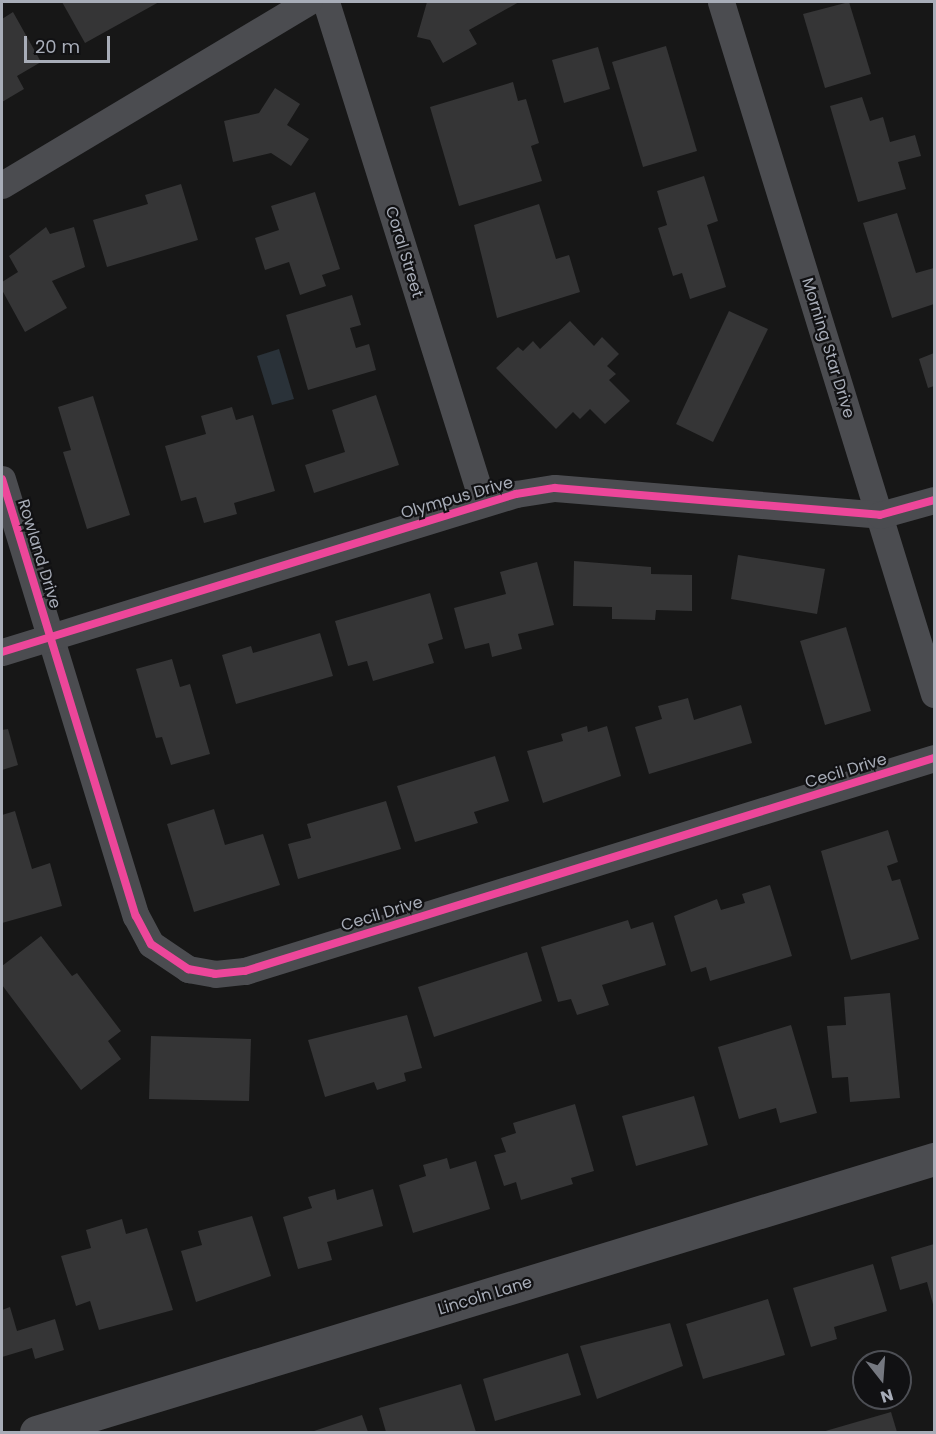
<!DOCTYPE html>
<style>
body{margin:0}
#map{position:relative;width:936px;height:1434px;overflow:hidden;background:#171717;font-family:Poppins,sans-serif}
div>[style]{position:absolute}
.water>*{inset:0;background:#2a3239}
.building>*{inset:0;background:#353536}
.minor>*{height:27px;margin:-13.5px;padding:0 13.5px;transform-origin:13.5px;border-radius:13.5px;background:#4b4c50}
.tertiary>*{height:33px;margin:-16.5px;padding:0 16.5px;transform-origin:16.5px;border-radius:16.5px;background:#4b4c50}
.cycleway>*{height:8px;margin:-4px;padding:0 4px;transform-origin:4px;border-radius:4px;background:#ed469a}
span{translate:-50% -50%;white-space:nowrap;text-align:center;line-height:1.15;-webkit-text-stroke:4.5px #111113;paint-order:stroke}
.street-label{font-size:16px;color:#a8adb8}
.frame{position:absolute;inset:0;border:3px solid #a8adb8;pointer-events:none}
.north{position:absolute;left:852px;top:1350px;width:60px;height:60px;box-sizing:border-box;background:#111113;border:2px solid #4d4f55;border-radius:50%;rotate:163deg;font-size:16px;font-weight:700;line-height:24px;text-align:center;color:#a8adb8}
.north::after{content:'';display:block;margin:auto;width:21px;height:27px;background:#757880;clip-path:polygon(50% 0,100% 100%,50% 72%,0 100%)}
.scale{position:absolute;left:24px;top:36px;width:86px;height:27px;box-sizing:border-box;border:3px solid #a8adb8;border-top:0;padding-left:8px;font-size:18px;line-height:21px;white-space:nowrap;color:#a8adb8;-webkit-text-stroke:4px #111113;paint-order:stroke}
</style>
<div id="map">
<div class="water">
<i style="clip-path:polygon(279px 349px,294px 399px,272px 405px,257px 356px)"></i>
</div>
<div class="building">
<i style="clip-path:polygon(62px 2px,159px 2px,85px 43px)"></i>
<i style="clip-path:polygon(427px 2px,519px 2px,469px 30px,477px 44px,443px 63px,430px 40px,417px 37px)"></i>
<i style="clip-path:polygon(849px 2px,871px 74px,825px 88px,803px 14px)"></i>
<i style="clip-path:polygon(13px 12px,41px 62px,17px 76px,24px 89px,2px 102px,2px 19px)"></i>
<i style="clip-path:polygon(666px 46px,697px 151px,643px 167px,612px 62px)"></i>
<i style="clip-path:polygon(598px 47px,610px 89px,564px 103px,552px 60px)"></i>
<i style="clip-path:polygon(513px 82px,518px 101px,526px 99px,539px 143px,531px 146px,542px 181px,459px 206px,430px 107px)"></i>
<i style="clip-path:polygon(275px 88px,300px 104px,287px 125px,309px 139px,291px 166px,271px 153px,233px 162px,224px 121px,259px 113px)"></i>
<i style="clip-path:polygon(862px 97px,870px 121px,883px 117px,890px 142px,915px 135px,921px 156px,898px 162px,906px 189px,858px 202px,830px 106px)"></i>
<i style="clip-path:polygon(704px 176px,718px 221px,707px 225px,726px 287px,690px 299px,682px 273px,673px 276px,658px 228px,667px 225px,657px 191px)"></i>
<i style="clip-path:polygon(181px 184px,198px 240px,107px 267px,93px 220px,148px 204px,145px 195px)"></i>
<i style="clip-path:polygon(315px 192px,340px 269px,322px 275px,326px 286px,300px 295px,289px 262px,265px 270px,255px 238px,279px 230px,271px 206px)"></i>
<i style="clip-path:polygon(539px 204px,556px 259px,569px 255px,580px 292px,497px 318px,474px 225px)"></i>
<i style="clip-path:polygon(897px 213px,916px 273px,934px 268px,934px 304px,892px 318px,863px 223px)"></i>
<i style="clip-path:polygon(46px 227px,50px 234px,74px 227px,85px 267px,52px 281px,67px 308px,25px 332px,2px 290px,2px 282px,18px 272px,9px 256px)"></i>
<i style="clip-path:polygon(352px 295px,361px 325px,350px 328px,356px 348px,369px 344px,376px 370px,308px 390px,286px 315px)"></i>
<i style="clip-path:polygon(729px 311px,768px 329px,713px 442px,676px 424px)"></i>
<i style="clip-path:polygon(570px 321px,594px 346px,602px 337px,619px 354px,607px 366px,616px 374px,609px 380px,630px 401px,605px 424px,590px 409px,580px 419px,573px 412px,556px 429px,496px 368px,518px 347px,523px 351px,533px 341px,540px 349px)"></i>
<i style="clip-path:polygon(934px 353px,934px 386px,928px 388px,919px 359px)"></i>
<i style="clip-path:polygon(376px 395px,399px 465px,314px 493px,305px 465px,345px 452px,332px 410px)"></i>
<i style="clip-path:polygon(93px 396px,130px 515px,87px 529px,63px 452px,71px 450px,58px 407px)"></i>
<i style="clip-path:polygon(232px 407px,236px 420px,253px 415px,275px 491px,234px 503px,237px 514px,204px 523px,196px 497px,181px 501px,165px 446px,206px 434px,201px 416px)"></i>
<i style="clip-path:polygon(738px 555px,825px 569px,817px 614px,731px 599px)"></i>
<i style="clip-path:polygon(574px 561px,651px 567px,651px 574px,692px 575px,692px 611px,656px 610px,655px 620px,612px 619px,612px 607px,573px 606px)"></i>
<i style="clip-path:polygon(537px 562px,554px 625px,518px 634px,522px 649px,492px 657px,489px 643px,465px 649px,454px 608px,506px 594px,500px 572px)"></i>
<i style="clip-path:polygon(430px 593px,443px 639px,428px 644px,434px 663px,373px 681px,367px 661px,348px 666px,335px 621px)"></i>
<i style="clip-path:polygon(846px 627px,871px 711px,825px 725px,800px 641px)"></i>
<i style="clip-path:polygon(320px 633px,333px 676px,236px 704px,222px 655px,251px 646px,253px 653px)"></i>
<i style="clip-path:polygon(172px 659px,180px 687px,190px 684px,210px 754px,171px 765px,162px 737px,156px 738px,136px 669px)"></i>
<i style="clip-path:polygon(688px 698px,694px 720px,741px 705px,752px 743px,649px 774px,635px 727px,662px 719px,658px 706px)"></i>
<i style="clip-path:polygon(587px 726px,588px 732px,607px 726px,621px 776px,543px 803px,527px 751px,563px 741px,561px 734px)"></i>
<i style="clip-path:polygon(8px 729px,18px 765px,2px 770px,2px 730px)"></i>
<i style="clip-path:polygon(495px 756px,509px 801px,474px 812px,478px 823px,415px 842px,397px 786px)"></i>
<i style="clip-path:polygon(386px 801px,401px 849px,298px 879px,288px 844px,311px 838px,307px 824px)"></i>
<i style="clip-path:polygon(214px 809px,225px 845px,263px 834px,280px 885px,194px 912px,167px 824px)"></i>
<i style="clip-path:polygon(15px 811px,32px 869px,50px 863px,62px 906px,2px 923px,2px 815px)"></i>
<i style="clip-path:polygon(888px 830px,898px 862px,887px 866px,892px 881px,900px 879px,919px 939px,851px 960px,821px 851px)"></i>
<i style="clip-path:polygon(770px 885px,792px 956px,710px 981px,706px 967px,691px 972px,674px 916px,717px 899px,721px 910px,745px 903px,742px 894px)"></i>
<i style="clip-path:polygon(628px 920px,631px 929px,653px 922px,666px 965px,602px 985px,609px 1005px,577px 1015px,571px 999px,558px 1002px,541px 947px)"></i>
<i style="clip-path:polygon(41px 936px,72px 976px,77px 973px,121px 1031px,108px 1041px,121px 1059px,81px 1090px,2px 985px,2px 966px)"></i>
<i style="clip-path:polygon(527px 952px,542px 1001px,434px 1037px,418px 987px)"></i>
<i style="clip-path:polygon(890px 993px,900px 1098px,850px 1102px,848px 1077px,832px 1078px,827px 1026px,846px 1025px,844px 997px)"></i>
<i style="clip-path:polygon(407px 1015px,422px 1068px,404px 1073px,406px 1081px,377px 1090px,374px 1082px,325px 1097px,308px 1040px)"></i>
<i style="clip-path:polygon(791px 1025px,817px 1113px,780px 1123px,776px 1108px,739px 1119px,718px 1047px)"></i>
<i style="clip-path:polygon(151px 1036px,251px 1039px,249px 1101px,149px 1099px)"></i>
<i style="clip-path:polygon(694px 1096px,708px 1145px,636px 1166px,622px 1116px)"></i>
<i style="clip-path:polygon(575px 1104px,594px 1171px,571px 1178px,573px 1184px,521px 1200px,516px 1182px,504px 1186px,494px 1155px,506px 1152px,501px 1138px,516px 1133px,513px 1123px)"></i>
<i style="clip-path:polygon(447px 1158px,450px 1169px,476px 1161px,490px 1209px,413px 1233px,399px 1185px,426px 1176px,423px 1165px)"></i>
<i style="clip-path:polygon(335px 1189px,337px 1200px,373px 1189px,383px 1226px,327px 1242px,332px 1260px,298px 1269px,283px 1217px,312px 1208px,308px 1197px)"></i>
<i style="clip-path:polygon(252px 1216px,271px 1276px,196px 1302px,181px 1251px,202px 1245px,198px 1231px)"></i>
<i style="clip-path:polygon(122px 1219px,126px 1234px,147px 1228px,173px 1310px,99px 1330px,90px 1301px,76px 1306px,61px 1256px,91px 1248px,86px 1230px)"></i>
<i style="clip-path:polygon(934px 1244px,934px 1308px,927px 1282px,900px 1290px,891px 1257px)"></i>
<i style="clip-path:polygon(873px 1264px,887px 1311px,834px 1327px,837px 1339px,811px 1347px,793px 1288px)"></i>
<i style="clip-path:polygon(768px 1299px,785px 1355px,703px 1379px,686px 1324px)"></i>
<i style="clip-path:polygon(10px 1307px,17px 1331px,55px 1319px,64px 1350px,35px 1359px,32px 1348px,2px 1357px,2px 1310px)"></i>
<i style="clip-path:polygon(670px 1323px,683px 1366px,597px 1399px,580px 1346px)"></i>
<i style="clip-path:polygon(568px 1353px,581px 1395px,495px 1421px,483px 1379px)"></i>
<i style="clip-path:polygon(461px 1384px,476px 1432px,386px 1432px,379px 1408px)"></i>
<i style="clip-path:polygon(891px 1412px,897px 1432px,822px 1432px)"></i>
<i style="clip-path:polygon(362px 1415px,368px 1432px,311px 1432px)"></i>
</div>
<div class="minor">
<i style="left:326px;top:2px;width:525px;rotate:72.6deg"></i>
<i style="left:721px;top:2px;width:724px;rotate:72.89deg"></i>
<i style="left:2px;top:185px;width:357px;rotate:-30.9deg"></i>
<i style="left:2px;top:479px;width:457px;rotate:73deg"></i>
<i style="left:136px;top:916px;width:32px;rotate:62deg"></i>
<i style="left:151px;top:944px;width:45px;rotate:34deg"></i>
<i style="left:188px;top:969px;width:27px;rotate:10deg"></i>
<i style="left:215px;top:974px;width:30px;rotate:-6deg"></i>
<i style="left:245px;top:971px;width:721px;rotate:-17.18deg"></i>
<i style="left:2px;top:652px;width:538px;rotate:-17.09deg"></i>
<i style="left:516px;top:494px;width:39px;rotate:-9deg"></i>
<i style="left:555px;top:488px;width:326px;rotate:4.7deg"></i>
<i style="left:880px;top:515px;width:56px;rotate:-15.5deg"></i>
</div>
<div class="tertiary">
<i style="left:36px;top:1432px;width:939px;rotate:-16.91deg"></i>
</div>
<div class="cycleway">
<i style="left:2px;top:479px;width:457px;rotate:73deg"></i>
<i style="left:136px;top:916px;width:32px;rotate:62deg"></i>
<i style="left:151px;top:944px;width:45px;rotate:34deg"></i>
<i style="left:188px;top:969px;width:27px;rotate:10deg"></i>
<i style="left:215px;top:974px;width:30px;rotate:-6deg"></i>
<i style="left:245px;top:971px;width:721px;rotate:-17.18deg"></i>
<i style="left:2px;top:652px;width:538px;rotate:-17.09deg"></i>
<i style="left:516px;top:494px;width:39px;rotate:-9deg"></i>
<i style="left:555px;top:488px;width:326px;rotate:4.7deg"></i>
<i style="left:880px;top:515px;width:56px;rotate:-15.5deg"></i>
</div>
<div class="street-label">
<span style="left:404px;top:252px;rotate:73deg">Coral Street</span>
<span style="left:828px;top:348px;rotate:73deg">Morning Star Drive</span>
<span style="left:457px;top:498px;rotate:-16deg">Olympus Drive</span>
<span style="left:39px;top:554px;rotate:73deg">Rowland Drive</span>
<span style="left:846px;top:771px;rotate:-17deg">Cecil Drive</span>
<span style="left:382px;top:914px;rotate:-17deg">Cecil Drive</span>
<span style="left:485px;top:1296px;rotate:-17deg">Lincoln Lane</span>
</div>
<div class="frame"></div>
<div class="north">N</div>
<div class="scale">20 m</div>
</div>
